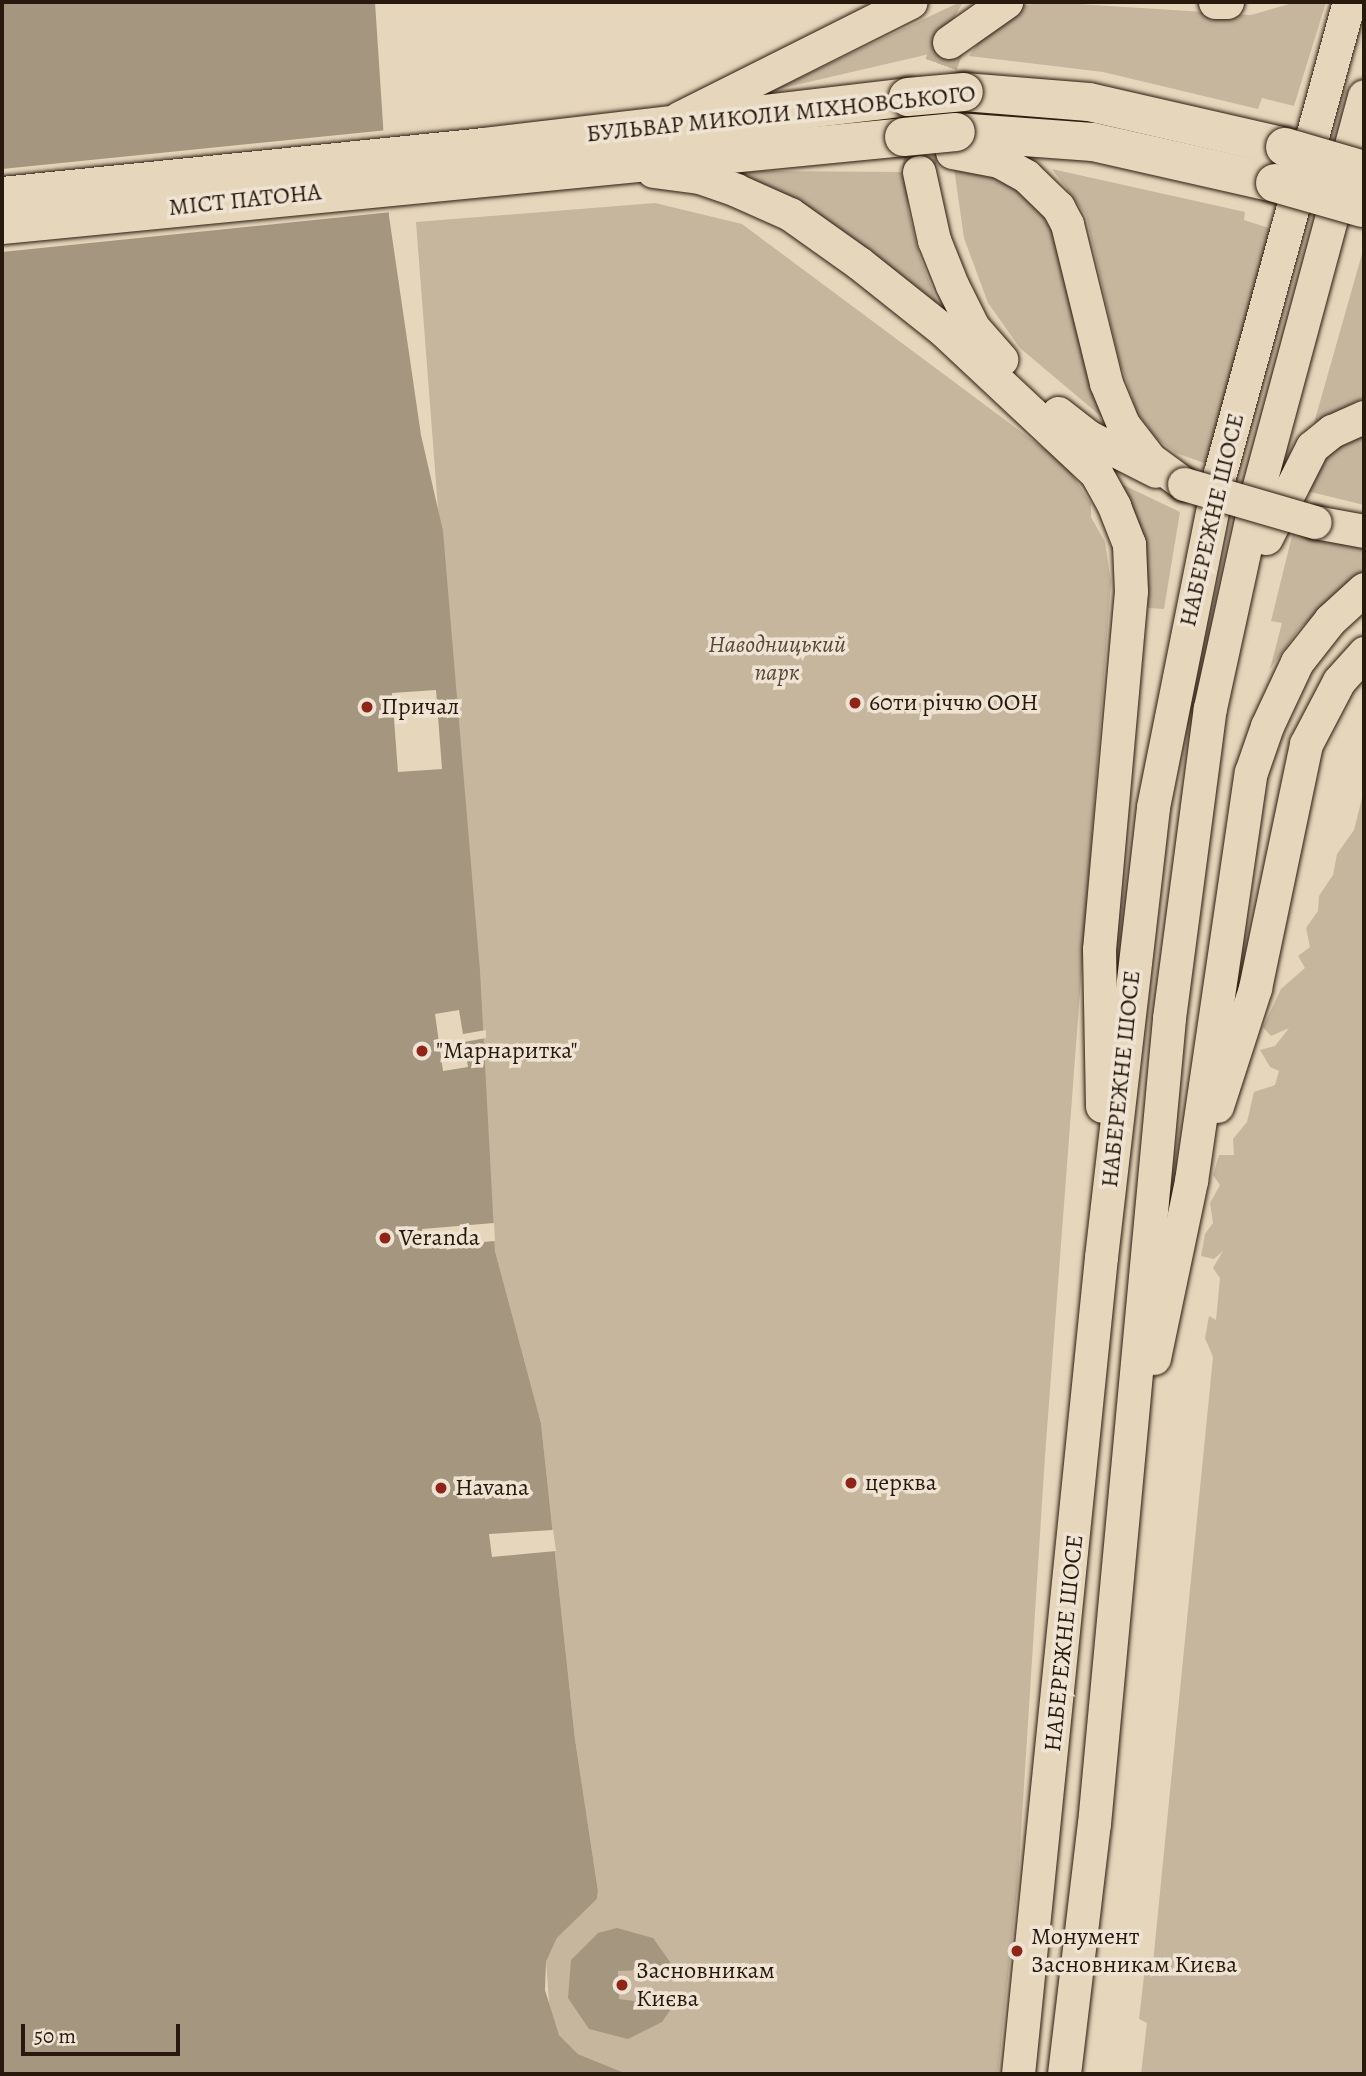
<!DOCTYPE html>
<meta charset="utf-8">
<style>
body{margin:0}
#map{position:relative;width:1366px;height:2076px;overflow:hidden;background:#e6d6bb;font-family:Alegreya,serif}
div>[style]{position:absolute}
.green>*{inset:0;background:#c6b69e}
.water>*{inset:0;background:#a59680}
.pier>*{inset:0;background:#e6d6bb}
.primary-tunnel>*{height:33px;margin-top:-16.5px;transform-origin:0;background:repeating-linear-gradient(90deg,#c0b098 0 33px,transparent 0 50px)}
.roads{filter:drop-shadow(0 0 2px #28190e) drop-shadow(0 0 2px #28190e)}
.primary>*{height:33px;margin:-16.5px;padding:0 16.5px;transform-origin:16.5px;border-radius:16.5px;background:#e6d6bb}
.highway>*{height:38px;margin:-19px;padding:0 19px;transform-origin:19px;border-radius:19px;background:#e6d6bb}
.bridges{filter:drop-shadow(0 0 2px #28190e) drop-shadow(0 0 2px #28190e)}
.primary-bridge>*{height:33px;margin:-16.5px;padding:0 16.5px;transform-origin:16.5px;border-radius:16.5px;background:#e6d6bb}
.highway-bridge>*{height:38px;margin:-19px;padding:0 19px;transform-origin:19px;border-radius:19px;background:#e6d6bb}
.dots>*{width:19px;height:19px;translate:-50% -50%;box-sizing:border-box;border:4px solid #efe4d3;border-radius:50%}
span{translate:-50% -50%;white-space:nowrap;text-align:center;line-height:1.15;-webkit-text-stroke:7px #efe4d3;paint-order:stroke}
.street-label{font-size:24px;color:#28190e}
.park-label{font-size:24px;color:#574839;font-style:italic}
.poi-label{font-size:24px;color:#28190e}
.left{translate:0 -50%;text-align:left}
.frame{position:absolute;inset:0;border:4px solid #28190e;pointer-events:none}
.scale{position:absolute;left:21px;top:2024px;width:159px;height:32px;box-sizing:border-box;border:4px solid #28190e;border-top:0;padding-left:9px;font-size:21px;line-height:24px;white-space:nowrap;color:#28190e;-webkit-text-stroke:5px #efe4d3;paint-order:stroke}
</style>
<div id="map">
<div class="green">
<i style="clip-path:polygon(963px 2px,934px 53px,774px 90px,960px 2px)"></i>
<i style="clip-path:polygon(1047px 2px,1251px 15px,1296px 2px,1326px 2px,1294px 106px,1262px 98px,1258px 109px,1103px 72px,969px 56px,991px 26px,1019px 6px)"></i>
<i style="clip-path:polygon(954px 168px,983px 168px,1046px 203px,1116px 429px,1020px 348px,988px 303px,964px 238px)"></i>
<i style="clip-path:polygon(1052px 169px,1245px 212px,1244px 220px,1272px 229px,1210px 465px,1176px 453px,1156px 438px,1137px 412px,1119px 359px,1086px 215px)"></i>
<i style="clip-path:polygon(763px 171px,907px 172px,908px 210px,919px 255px,945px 322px,722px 174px)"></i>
<i style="clip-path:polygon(655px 203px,742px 224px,1067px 466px,1091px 504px,1091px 517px,1105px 542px,1111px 582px,1045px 1456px,1018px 1880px,998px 2074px,627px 2074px,578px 2054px,559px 2035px,550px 2016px,546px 1962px,557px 1938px,597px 1899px,598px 1891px,575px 1739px,541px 1423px,495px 1251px,416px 222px)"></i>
<i style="clip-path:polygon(1362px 254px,1364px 398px,1314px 423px)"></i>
<i style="clip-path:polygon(1364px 426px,1364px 505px,1303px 490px,1312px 468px)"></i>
<i style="clip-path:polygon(1115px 481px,1180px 512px,1164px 609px,1148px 608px,1145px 556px)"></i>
<i style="clip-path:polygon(1293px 532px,1364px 549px,1364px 572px,1299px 629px,1270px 669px,1282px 623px,1271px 621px)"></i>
<i style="clip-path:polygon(1364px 790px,1364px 2074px,1141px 2074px,1147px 2023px,1139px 2019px,1146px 1959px,1153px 1963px,1213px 1357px,1205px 1338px,1209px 1316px,1216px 1320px,1220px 1278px,1213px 1268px,1223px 1251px,1214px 1259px,1201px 1256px,1205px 1234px,1213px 1223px,1210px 1203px,1220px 1185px,1213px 1175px,1219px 1155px,1234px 1155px,1233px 1139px,1247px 1122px,1254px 1092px,1275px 1085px,1279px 1071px,1270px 1067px,1260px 1050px,1275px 1046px,1289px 1028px,1271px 1036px,1263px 1027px,1281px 989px,1305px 968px,1298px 956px,1310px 947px,1306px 928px,1318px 911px,1319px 896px,1333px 875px,1337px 854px,1354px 830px)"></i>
</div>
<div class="water">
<i style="clip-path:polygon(2px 2px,375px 2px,389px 216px,421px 435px,443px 531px,480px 971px,495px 1251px,541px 1423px,575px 1739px,598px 1891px,597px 1899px,557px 1938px,546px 1962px,545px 1990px,559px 2035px,578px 2054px,627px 2074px,2px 2074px)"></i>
<i style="clip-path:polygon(617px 1928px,653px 1938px,675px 1969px,618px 1971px,619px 1999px,673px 2006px,662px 2022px,628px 2039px,589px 2029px,568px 1998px,571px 1960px,598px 1933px)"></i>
</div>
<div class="pier">
<i style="clip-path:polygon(388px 130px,392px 212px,2px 252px,2px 169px)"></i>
<i style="clip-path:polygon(436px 690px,442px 769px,398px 772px,392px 693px)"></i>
<i style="clip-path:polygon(459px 1010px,463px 1034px,486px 1030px,486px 1038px,464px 1042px,468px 1067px,443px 1071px,435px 1014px)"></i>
<i style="clip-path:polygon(494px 1223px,495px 1241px,423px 1247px,422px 1229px)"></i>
<i style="clip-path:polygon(553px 1530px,556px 1551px,492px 1557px,489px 1534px)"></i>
</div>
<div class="primary-tunnel">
<i style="left:919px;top:172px;width:61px;rotate:-85.3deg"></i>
<i style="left:924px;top:111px;width:73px;rotate:-70.1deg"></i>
</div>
<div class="roads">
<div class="primary">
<i style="left:1215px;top:2px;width:12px"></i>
<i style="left:949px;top:42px;width:70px;rotate:-35.1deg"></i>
<i style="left:679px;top:118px;width:259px;rotate:-26.6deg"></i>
<i style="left:952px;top:152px;width:48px;rotate:10.8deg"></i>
<i style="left:999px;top:161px;width:31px;rotate:29deg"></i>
<i style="left:1026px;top:176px;width:45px;rotate:44.1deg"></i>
<i style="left:1058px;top:207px;width:19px;rotate:62deg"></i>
<i style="left:1067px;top:224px;width:164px;rotate:76.2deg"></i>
<i style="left:1106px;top:383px;width:44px;rotate:67.5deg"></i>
<i style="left:1123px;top:424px;width:44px;rotate:52.4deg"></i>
<i style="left:1150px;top:459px;width:42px;rotate:36.3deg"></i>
<i style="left:653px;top:171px;width:46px;rotate:7.4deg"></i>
<i style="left:699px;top:177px;width:39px;rotate:19deg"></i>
<i style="left:736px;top:190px;width:59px;rotate:24deg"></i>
<i style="left:790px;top:214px;width:85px;rotate:35.4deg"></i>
<i style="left:859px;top:263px;width:106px;rotate:38.5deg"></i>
<i style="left:942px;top:329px;width:211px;rotate:43.1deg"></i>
<i style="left:1096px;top:473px;width:38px;rotate:61deg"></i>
<i style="left:1114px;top:506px;width:41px;rotate:68.5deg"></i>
<i style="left:1129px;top:544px;width:47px;rotate:87.6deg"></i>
<i style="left:1131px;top:591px;width:359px;rotate:95.1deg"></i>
<i style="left:1099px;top:949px;width:157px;rotate:88.9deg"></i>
<i style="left:919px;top:172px;width:70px;rotate:77.6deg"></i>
<i style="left:934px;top:240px;width:48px;rotate:68.2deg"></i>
<i style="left:952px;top:285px;width:47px;rotate:63.4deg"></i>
<i style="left:973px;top:327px;width:43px;rotate:48.8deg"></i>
<i style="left:1058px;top:413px;width:37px;rotate:38deg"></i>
<i style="left:1087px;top:436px;width:77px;rotate:26.9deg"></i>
<i style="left:1315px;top:522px;width:50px;rotate:10.4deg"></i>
<i style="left:1266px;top:538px;width:102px;rotate:-63.2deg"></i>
<i style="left:1312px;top:447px;width:26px;rotate:-39deg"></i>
<i style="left:1332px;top:431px;width:35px;rotate:-24deg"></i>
<i style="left:1217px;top:1106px;width:124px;rotate:-72.1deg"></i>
<i style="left:1255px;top:988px;width:249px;rotate:-78.2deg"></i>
<i style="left:1306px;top:744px;width:71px;rotate:-62.4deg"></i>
<i style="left:1339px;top:681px;width:38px;rotate:-48deg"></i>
<i style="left:1154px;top:1358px;width:181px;rotate:-78.2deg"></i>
<i style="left:1191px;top:1181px;width:413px;rotate:-81.7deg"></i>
<i style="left:1251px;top:772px;width:49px;rotate:-70.8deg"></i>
<i style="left:1267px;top:726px;width:71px;rotate:-64.9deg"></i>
<i style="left:1297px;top:662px;width:53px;rotate:-51.8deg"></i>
<i style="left:1330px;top:620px;width:46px;rotate:-42.4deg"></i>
<i style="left:1018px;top:2074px;width:821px;rotate:-84.2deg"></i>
<i style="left:1101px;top:1257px;width:453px;rotate:-83.4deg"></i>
<i style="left:1153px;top:807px;width:341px;rotate:-78.7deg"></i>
<i style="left:1220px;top:473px;width:488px;rotate:-74.7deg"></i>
<i style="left:1064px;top:2074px;width:252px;rotate:-83.2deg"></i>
<i style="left:1094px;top:1824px;width:809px;rotate:-84.68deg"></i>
<i style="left:1169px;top:1018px;width:313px;rotate:-82.5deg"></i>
<i style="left:1210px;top:708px;width:220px;rotate:-77.7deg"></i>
<i style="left:1257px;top:493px;width:411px;rotate:-74.9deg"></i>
</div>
<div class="highway">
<i style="left:964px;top:92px;width:125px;rotate:4.6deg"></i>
<i style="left:1089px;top:102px;width:201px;rotate:12.9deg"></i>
<i style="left:956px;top:132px;width:137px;rotate:4.2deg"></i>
<i style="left:1093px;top:142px;width:187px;rotate:12.7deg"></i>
<i style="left:2px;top:196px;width:483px;rotate:-5.8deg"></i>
<i style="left:483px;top:147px;width:428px;rotate:-6.7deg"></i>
<i style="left:2px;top:225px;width:906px;rotate:-5.57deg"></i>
</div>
</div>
<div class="bridges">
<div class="primary-bridge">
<i style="left:1184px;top:484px;width:136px;rotate:16.2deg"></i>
</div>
<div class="highway-bridge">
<i style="left:908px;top:97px;width:56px;rotate:-5.1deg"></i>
<i style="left:904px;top:137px;width:52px;rotate:-5.5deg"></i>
<i style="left:1285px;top:147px;width:82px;rotate:16.2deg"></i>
<i style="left:1275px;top:183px;width:91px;rotate:15.9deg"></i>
</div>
</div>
<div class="dots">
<i style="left:855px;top:703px;background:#8f2418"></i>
<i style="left:367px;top:707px;background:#8f2418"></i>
<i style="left:422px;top:1051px;background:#8f2418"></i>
<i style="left:385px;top:1238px;background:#8f2418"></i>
<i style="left:851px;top:1483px;background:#8f2418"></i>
<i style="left:441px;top:1488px;background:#8f2418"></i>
<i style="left:1017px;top:1951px;background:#8f2418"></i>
<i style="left:622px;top:1985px;background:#8f2418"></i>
</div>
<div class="street-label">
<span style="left:781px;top:114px;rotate:-6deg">БУЛЬВАР МИКОЛИ МІХНОВСЬКОГО</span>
<span style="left:245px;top:200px;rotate:-6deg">МІСТ ПАТОНА</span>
<span style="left:1212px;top:520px;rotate:-77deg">НАБЕРЕЖНЕ ШОСЕ</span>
<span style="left:1121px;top:1079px;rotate:-84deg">НАБЕРЕЖНЕ ШОСЕ</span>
<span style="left:1064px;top:1643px;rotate:-84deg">НАБЕРЕЖНЕ ШОСЕ</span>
</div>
<div class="park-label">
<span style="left:777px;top:659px">Наводницький<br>парк</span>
</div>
<div class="poi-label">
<span class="left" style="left:869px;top:703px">60ти річчю ООН</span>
<span class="left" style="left:381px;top:707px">Причал</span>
<span class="left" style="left:436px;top:1051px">"Марнаритка"</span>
<span class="left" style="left:399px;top:1238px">Veranda</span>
<span class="left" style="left:865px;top:1483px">церква</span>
<span class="left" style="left:455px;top:1488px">Havana</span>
<span class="left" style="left:1031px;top:1951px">Монумент<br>Засновникам Києва</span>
<span class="left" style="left:636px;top:1985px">Засновникам<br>Києва</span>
</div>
<div class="frame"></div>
<div class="scale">50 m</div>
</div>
